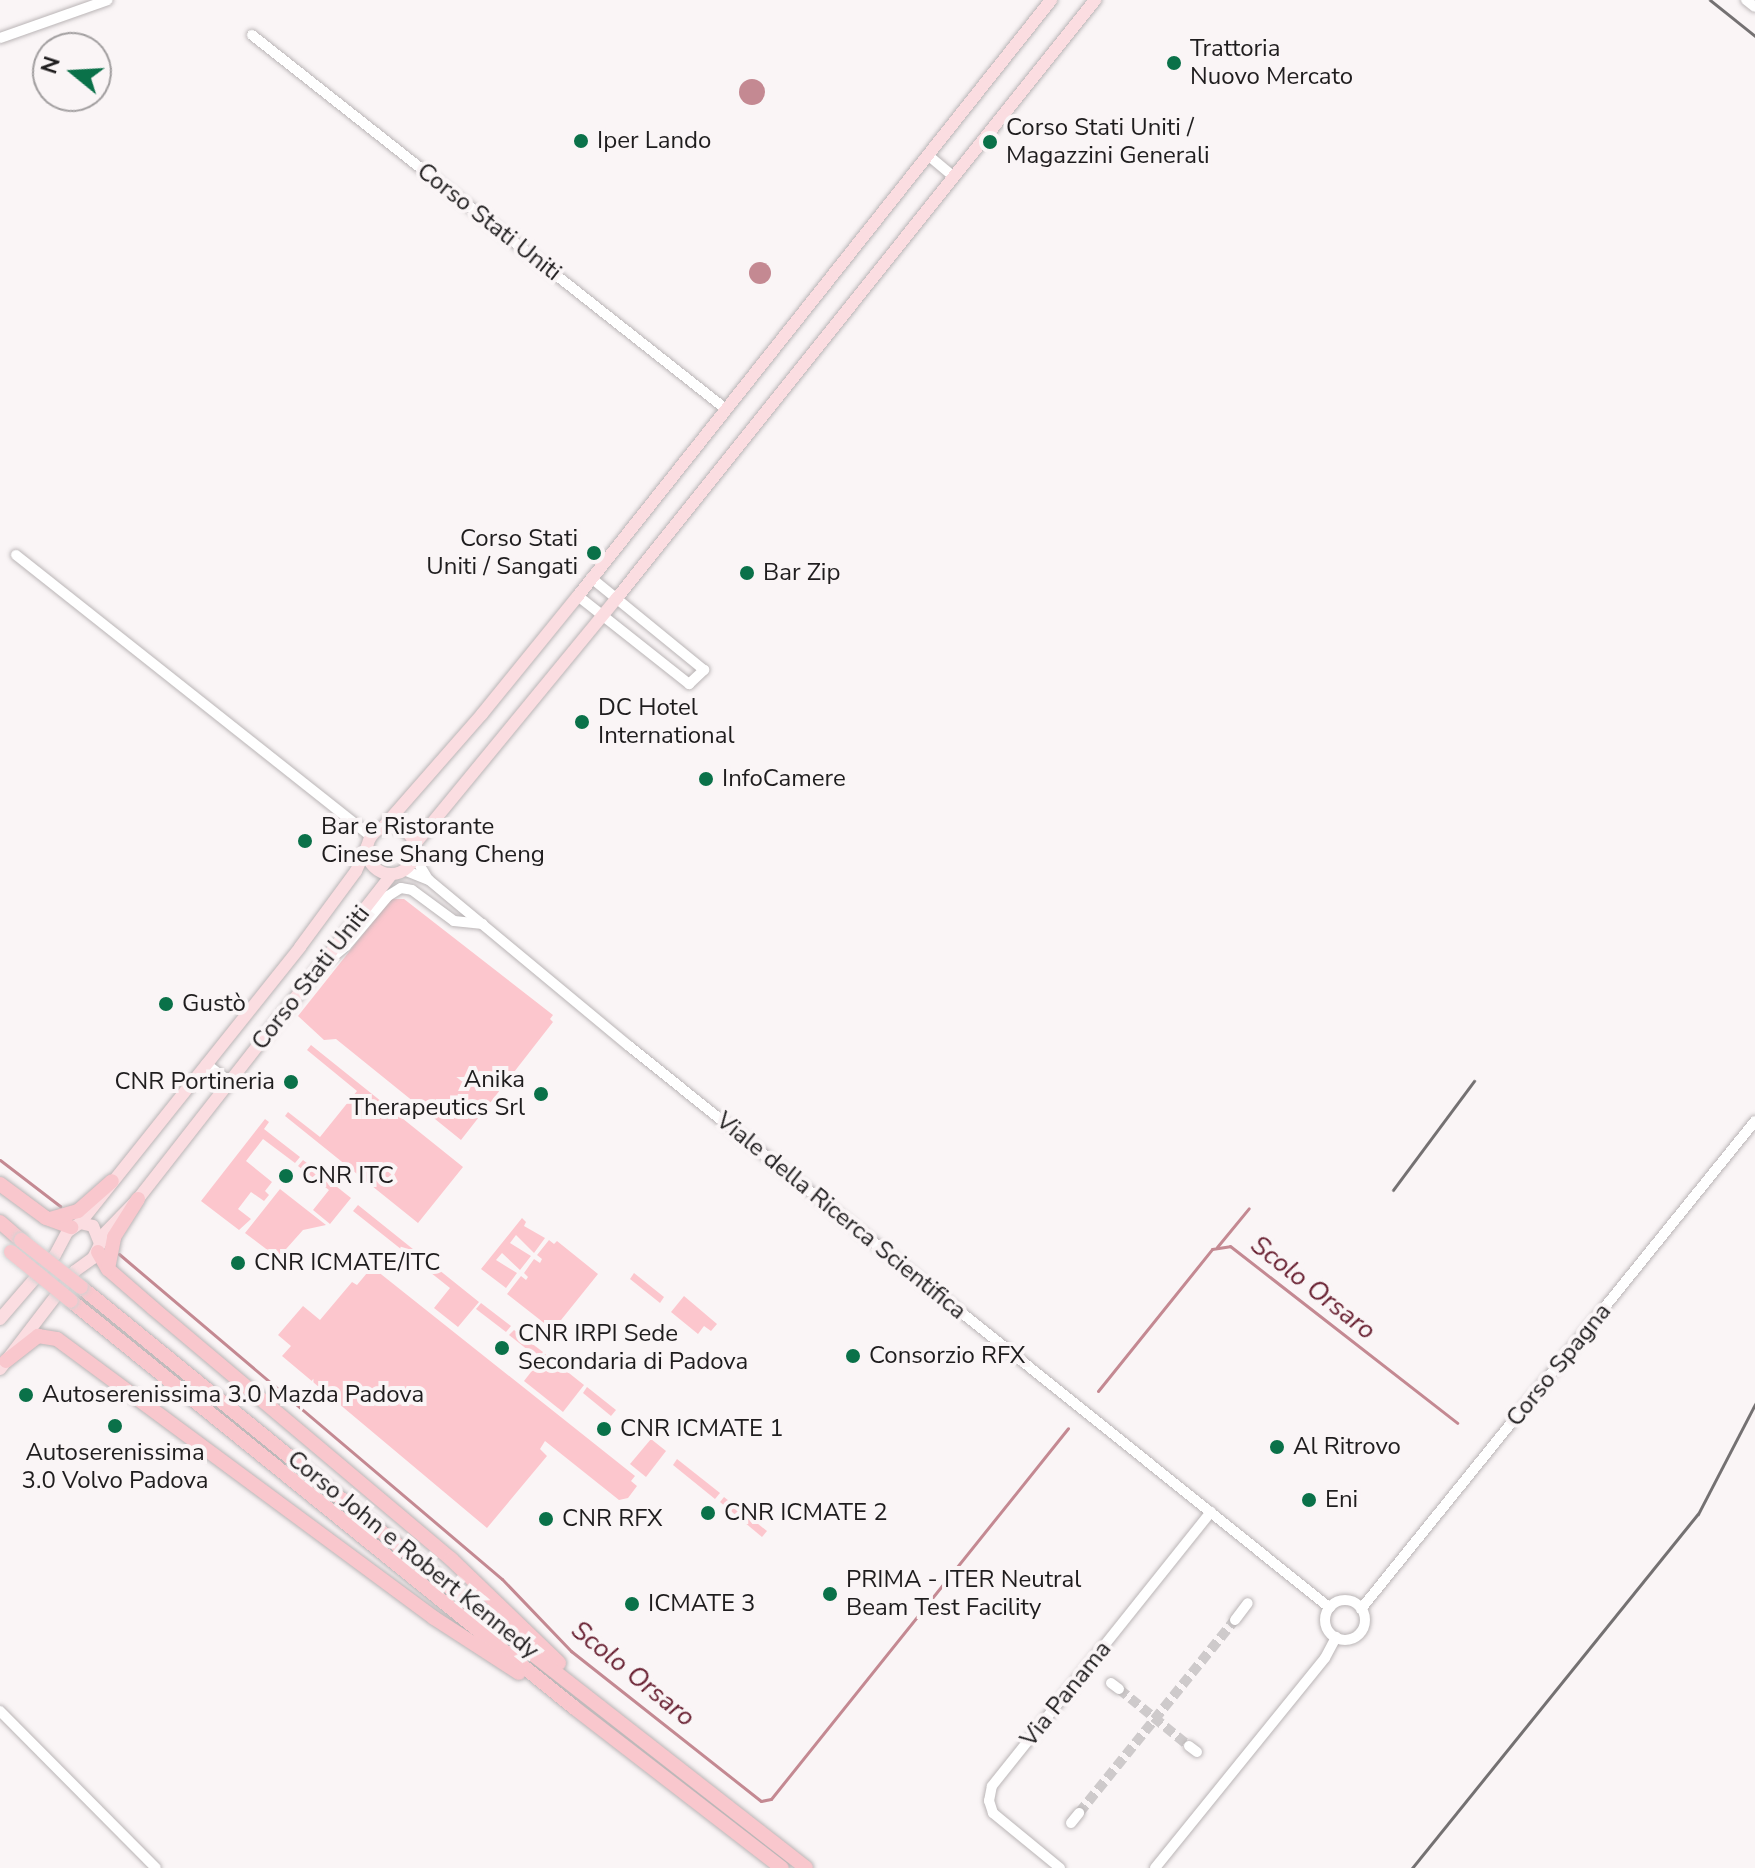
<!DOCTYPE html>
<meta charset="utf-8">
<style>
body{margin:0}
#map{position:relative;width:1755px;height:1868px;overflow:hidden;background:#faf5f6;font-family:"Nunito Sans",sans-serif}
div>[style]{position:absolute}
.green>*{inset:0;background:#fcc6cd}
.water>*{inset:0;background:#c48992}
.round{border-radius:50%}
.stream>*{height:3px;margin:-1.5px;padding:0 1.5px;transform-origin:1.5px;border-radius:1.5px;background:#c48992}
.minor-tunnel>*{height:10px;margin-top:-5px;transform-origin:0;background:repeating-linear-gradient(90deg,#cecacb 0 10px,transparent 0 15px)}
.roads{filter:drop-shadow(0 0 2px #bab5b6) drop-shadow(0 0 2px #bab5b6)}
.minor>*{height:10px;margin:-5px;padding:0 5px;transform-origin:5px;border-radius:5px;background:#fff}
.minor>.ring{margin:-5px;padding:0;box-sizing:content-box;background:none;border:10px solid #fff;border-radius:50%}
.major>*{height:12px;margin:-6px;padding:0 6px;transform-origin:6px;border-radius:6px;background:#fbdde1}
.major>.ring{margin:-6px;padding:0;box-sizing:content-box;background:none;border:12px solid #fbdde1;border-radius:50%}
.highway>*{height:14px;margin:-7px;padding:0 7px;transform-origin:7px;border-radius:7px;background:#f9c7cd}
.rail>*{height:3px;margin:-1.5px;padding:0 1.5px;transform-origin:1.5px;border-radius:1.5px;background:#747172}
.bridges{filter:drop-shadow(0 0 2px #d2d2d2) drop-shadow(0 0 2px #d2d2d2)}
.highway-bridge>*{height:14px;margin:-7px;padding:0 7px;transform-origin:7px;border-radius:7px;background:#f9c7cd}
.dots>*{width:22px;height:22px;translate:-50% -50%;box-sizing:border-box;border:4px solid #faf5f6;border-radius:50%}
span{translate:-50% -50%;white-space:nowrap;text-align:center;line-height:1.15;-webkit-text-stroke:8px #faf5f6;paint-order:stroke}
.poi-label{font-size:24px;color:#1f1d1e}
.left{translate:0 -50%;text-align:left}
.right{translate:-100% -50%;text-align:right}
.street-label{font-size:24px;color:#1f1d1e}
.water-label{font-size:26px;color:#692132;font-style:italic}
.north{position:absolute;left:32px;top:32px;width:80px;height:80px;box-sizing:border-box;background:#faf5f6;border:2px solid #a29fa0;border-radius:50%;rotate:288deg;font-size:22px;font-weight:700;line-height:32px;text-align:center;color:#1f1d1e}
.north::after{content:'';display:block;margin:auto;width:28px;height:36px;background:#0a7149;clip-path:polygon(50% 0,100% 100%,50% 72%,0 100%)}
</style>
<div id="map">
<div class="green">
<i style="clip-path:polygon(391px 899px,404px 899px,553px 1015px,550px 1019px,553px 1022px,461px 1140px,336px 1039px,324px 1040px,298px 1016px)"></i>
<i style="clip-path:polygon(311px 1045px,463px 1167px,418px 1223px,285px 1116px,288px 1112px,320px 1137px,357px 1091px,307px 1050px)"></i>
<i style="clip-path:polygon(265px 1119px,269px 1122px,264px 1129px,300px 1157px,295px 1163px,263px 1139px,246px 1161px,272px 1182px,265px 1191px,269px 1195px,264px 1201px,251px 1192px,238px 1209px,251px 1219px,239px 1230px,201px 1201px)"></i>
<i style="clip-path:polygon(303px 1160px,351px 1198px,330px 1224px,313px 1210px,329px 1190px,298px 1166px)"></i>
<i style="clip-path:polygon(280px 1189px,326px 1225px,303px 1230px,278px 1258px,245px 1233px)"></i>
<i style="clip-path:polygon(358px 1205px,479px 1302px,458px 1327px,434px 1308px,450px 1288px,353px 1211px)"></i>
<i style="clip-path:polygon(522px 1218px,526px 1222px,524px 1226px,545px 1238px,534px 1253px,516px 1235px,510px 1243px,531px 1256px,520px 1270px,502px 1253px,496px 1260px,517px 1273px,506px 1288px,481px 1269px)"></i>
<i style="clip-path:polygon(549px 1240px,554px 1244px,557px 1241px,598px 1274px,553px 1330px,507px 1294px,521px 1276px,526px 1280px,528px 1277px,524px 1273px,534px 1259px,540px 1263px,542px 1259px,537px 1255px)"></i>
<i style="clip-path:polygon(372px 1267px,635px 1476px,631px 1481px,637px 1486px,628px 1498px,619px 1500px,545px 1441px,540px 1449px,547px 1456px,487px 1528px,282px 1356px,291px 1346px,278px 1335px,303px 1306px,320px 1320px,352px 1282px,357px 1285px)"></i>
<i style="clip-path:polygon(634px 1273px,664px 1297px,660px 1303px,630px 1279px)"></i>
<i style="clip-path:polygon(684px 1296px,717px 1324px,711px 1331px,704px 1326px,698px 1334px,671px 1312px)"></i>
<i style="clip-path:polygon(481px 1303px,511px 1326px,506px 1332px,476px 1309px)"></i>
<i style="clip-path:polygon(514px 1330px,543px 1352px,538px 1358px,509px 1335px)"></i>
<i style="clip-path:polygon(545px 1354px,584px 1385px,563px 1412px,524px 1381px)"></i>
<i style="clip-path:polygon(587px 1387px,616px 1410px,611px 1416px,583px 1393px)"></i>
<i style="clip-path:polygon(651px 1439px,666px 1451px,646px 1477px,630px 1464px)"></i>
<i style="clip-path:polygon(677px 1459px,720px 1493px,715px 1499px,673px 1465px)"></i>
<i style="clip-path:polygon(724px 1497px,767px 1531px,762px 1537px,720px 1502px)"></i>
</div>
<div class="water">
<i class="round" style="left:739px;top:79px;width:26px;height:26px"></i>
<i class="round" style="left:749px;top:262px;width:22px;height:22px"></i>
</div>
<div class="stream">
<i style="left:0;top:1160px;width:76px;rotate:37.5deg"></i>
<i style="left:1217px;top:1247px;width:50px;rotate:-50.6deg"></i>
<i style="left:119px;top:1254px;width:502px;rotate:40.32deg"></i>
<i style="left:502px;top:1579px;width:100px;rotate:46.2deg"></i>
<i style="left:571px;top:1651px;width:242px;rotate:38.3deg"></i>
<i style="left:761px;top:1801px;width:10px;rotate:-11deg"></i>
<i style="left:771px;top:1799px;width:475px;rotate:-51.3deg"></i>
<i style="left:1098px;top:1391px;width:182px;rotate:-51.2deg"></i>
<i style="left:1212px;top:1249px;width:18px;rotate:-9deg"></i>
<i style="left:1230px;top:1246px;width:288px;rotate:37.9deg"></i>
</div>
<div class="minor-tunnel">
<i style="left:1119px;top:1689px;width:90px;rotate:39.2deg"></i>
<i style="left:1079px;top:1813px;width:248px;rotate:-51.1deg"></i>
</div>
<div class="roads">
<div class="minor">
<i style="left:1746px;top:0;width:11px;rotate:38deg"></i>
<i style="left:252px;top:35px;width:605px;rotate:38.29deg"></i>
<i style="left:0;top:38px;width:114px;rotate:-19.4deg"></i>
<i style="left:929px;top:156px;width:31px;rotate:40deg"></i>
<i style="left:16px;top:555px;width:453px;rotate:38.4deg"></i>
<i style="left:578px;top:596px;width:142px;rotate:38.4deg"></i>
<i style="left:689px;top:684px;width:21px;rotate:-43deg"></i>
<i style="left:704px;top:670px;width:146px;rotate:-140.8deg"></i>
<i style="left:414px;top:856px;width:27px;rotate:59deg"></i>
<i style="left:404px;top:870px;width:27px;rotate:22deg"></i>
<i style="left:429px;top:880px;width:260px;rotate:39.7deg"></i>
<i style="left:629px;top:1046px;width:898px;rotate:38.72deg"></i>
<i style="left:328px;top:961px;width:23px;rotate:-40deg"></i>
<i style="left:346px;top:946px;width:65px;rotate:-50deg"></i>
<i style="left:388px;top:896px;width:15px;rotate:-32deg"></i>
<i style="left:401px;top:888px;width:11px;rotate:10deg"></i>
<i style="left:412px;top:890px;width:52px;rotate:36.4deg"></i>
<i style="left:454px;top:921px;width:29px;rotate:6deg"></i>
<i style="left:206px;top:1064px;width:30px;rotate:37deg"></i>
<i class="ring" style="left:1325px;top:1600px;width:30px;height:30px"></i>
<i style="left:1361px;top:1609px;width:627px;rotate:-51.08deg"></i>
<i style="left:1235px;top:1620px;width:21px;rotate:-53deg"></i>
<i style="left:1111px;top:1683px;width:10px;rotate:37deg"></i>
<i style="left:0;top:1711px;width:221px;rotate:45.2deg"></i>
<i style="left:1189px;top:1746px;width:10px;rotate:37deg"></i>
<i style="left:1071px;top:1823px;width:13px;rotate:-51deg"></i>
<i style="left:1060px;top:1868px;width:87px;rotate:-140.6deg"></i>
<i style="left:993px;top:1813px;width:13px;rotate:-108deg"></i>
<i style="left:989px;top:1801px;width:15px;rotate:-79deg"></i>
<i style="left:992px;top:1786px;width:351px;rotate:-51.4deg"></i>
<i style="left:1155px;top:1868px;width:270px;rotate:-51deg"></i>
<i style="left:1325px;top:1658px;width:24px;rotate:-62deg"></i>
</div>
<div class="major">
<i class="ring" style="left:367px;top:826px;width:36px;height:36px"></i>
<i style="left:384px;top:826px;width:149px;rotate:-48.8deg"></i>
<i style="left:482px;top:714px;width:152px;rotate:-50.9deg"></i>
<i style="left:578px;top:596px;width:761px;rotate:-51.56deg"></i>
<i style="left:414px;top:845px;width:320px;rotate:-50.6deg"></i>
<i style="left:617px;top:598px;width:766px;rotate:-51.36deg"></i>
<i style="left:80px;top:1223px;width:13px;rotate:13deg"></i>
<i style="left:93px;top:1226px;width:18px;rotate:68deg"></i>
<i style="left:0;top:1319px;width:84px;rotate:-49.3deg"></i>
<i style="left:55px;top:1255px;width:26px;rotate:-62deg"></i>
<i style="left:67px;top:1232px;width:16px;rotate:-35deg"></i>
<i style="left:80px;top:1223px;width:353px;rotate:-51.4deg"></i>
<i style="left:300px;top:947px;width:94px;rotate:-53.6deg"></i>
<i style="left:356px;top:871px;width:27px;rotate:-66deg"></i>
<i style="left:0;top:1369px;width:123px;rotate:-52.6deg"></i>
<i style="left:75px;top:1271px;width:22px;rotate:-36deg"></i>
<i style="left:93px;top:1258px;width:29px;rotate:-63deg"></i>
<i style="left:106px;top:1232px;width:46px;rotate:-45.9deg"></i>
<i style="left:138px;top:1199px;width:412px;rotate:-52deg"></i>
</div>
<div class="highway">
<i style="left:0;top:1184px;width:57px;rotate:36.5deg"></i>
<i style="left:46px;top:1218px;width:27px;rotate:20deg"></i>
<i style="left:50px;top:1219px;width:29px;rotate:-16deg"></i>
<i style="left:78px;top:1211px;width:45px;rotate:-41.4deg"></i>
<i style="left:0;top:1222px;width:28px;rotate:41deg"></i>
<i style="left:98px;top:1252px;width:20px;rotate:60deg"></i>
<i style="left:108px;top:1269px;width:61px;rotate:41deg"></i>
<i style="left:154px;top:1309px;width:388px;rotate:40.1deg"></i>
<i style="left:451px;top:1559px;width:150px;rotate:43.9deg"></i>
<i style="left:108px;top:1269px;width:33px;rotate:-79deg"></i>
<i style="left:114px;top:1237px;width:45px;rotate:-57.7deg"></i>
<i style="left:81px;top:1287px;width:556px;rotate:39.16deg"></i>
<i style="left:512px;top:1638px;width:373px;rotate:38deg"></i>
<i style="left:71px;top:1301px;width:649px;rotate:38.94deg"></i>
<i style="left:576px;top:1709px;width:260px;rotate:37.7deg"></i>
<i style="left:6px;top:1361px;width:41px;rotate:-38deg"></i>
<i style="left:38px;top:1336px;width:19px;rotate:9deg"></i>
<i style="left:57px;top:1339px;width:469px;rotate:36.5deg"></i>
<i style="left:434px;top:1618px;width:101px;rotate:32.9deg"></i>
</div>
</div>
<div class="rail">
<i style="left:1710px;top:0;width:58px;rotate:38.7deg"></i>
<i style="left:1393px;top:1190px;width:136px;rotate:-53.4deg"></i>
<i style="left:1412px;top:1868px;width:455px;rotate:-51.1deg"></i>
<i style="left:1698px;top:1514px;width:124px;rotate:-62.6deg"></i>
</div>
<div class="bridges">
<div class="highway-bridge">
<i style="left:21px;top:1240px;width:76px;rotate:38.1deg"></i>
<i style="left:11px;top:1252px;width:77px;rotate:39.2deg"></i>
</div>
</div>
<div class="dots">
<i style="left:1174px;top:63px;background:#0a7149"></i>
<i style="left:581px;top:141px;background:#0a7149"></i>
<i style="left:990px;top:142px;background:#0a7149"></i>
<i style="left:594px;top:553px;background:#0a7149"></i>
<i style="left:747px;top:573px;background:#0a7149"></i>
<i style="left:582px;top:722px;background:#0a7149"></i>
<i style="left:706px;top:779px;background:#0a7149"></i>
<i style="left:305px;top:841px;background:#0a7149"></i>
<i style="left:166px;top:1004px;background:#0a7149"></i>
<i style="left:291px;top:1082px;background:#0a7149"></i>
<i style="left:541px;top:1094px;background:#0a7149"></i>
<i style="left:286px;top:1176px;background:#0a7149"></i>
<i style="left:238px;top:1263px;background:#0a7149"></i>
<i style="left:502px;top:1348px;background:#0a7149"></i>
<i style="left:853px;top:1356px;background:#0a7149"></i>
<i style="left:26px;top:1395px;background:#0a7149"></i>
<i style="left:115px;top:1426px;background:#0a7149"></i>
<i style="left:604px;top:1429px;background:#0a7149"></i>
<i style="left:1277px;top:1447px;background:#0a7149"></i>
<i style="left:1309px;top:1500px;background:#0a7149"></i>
<i style="left:708px;top:1513px;background:#0a7149"></i>
<i style="left:546px;top:1519px;background:#0a7149"></i>
<i style="left:830px;top:1594px;background:#0a7149"></i>
<i style="left:632px;top:1604px;background:#0a7149"></i>
</div>
<div class="poi-label">
<span class="left" style="left:1190px;top:63px">Trattoria<br>Nuovo Mercato</span>
<span class="left" style="left:1006px;top:142px">Corso Stati Uniti /<br>Magazzini Generali</span>
<span class="left" style="left:597px;top:141px">Iper Lando</span>
<span class="right" style="left:578px;top:553px">Corso Stati<br>Uniti / Sangati</span>
<span class="left" style="left:763px;top:573px">Bar Zip</span>
<span class="left" style="left:598px;top:722px">DC Hotel<br>International</span>
<span class="left" style="left:722px;top:779px">InfoCamere</span>
<span class="left" style="left:321px;top:841px">Bar e Ristorante<br>Cinese Shang Cheng</span>
<span class="left" style="left:182px;top:1004px">Gustò</span>
<span class="right" style="left:525px;top:1094px">Anika<br>Therapeutics Srl</span>
<span class="right" style="left:275px;top:1082px">CNR Portineria</span>
<span class="left" style="left:302px;top:1176px">CNR ITC</span>
<span class="left" style="left:254px;top:1263px">CNR ICMATE/ITC</span>
<span class="left" style="left:518px;top:1348px">CNR IRPI Sede<br>Secondaria di Padova</span>
<span class="left" style="left:869px;top:1356px">Consorzio RFX</span>
<span class="left" style="left:42px;top:1395px">Autoserenissima 3.0 Mazda Padova</span>
<span class="left" style="left:620px;top:1429px">CNR ICMATE 1</span>
<span class="left" style="left:1293px;top:1447px">Al Ritrovo</span>
<span style="left:115px;top:1467px">Autoserenissima<br>3.0 Volvo Padova</span>
<span class="left" style="left:1325px;top:1500px">Eni</span>
<span class="left" style="left:724px;top:1513px">CNR ICMATE 2</span>
<span class="left" style="left:562px;top:1519px">CNR RFX</span>
<span class="left" style="left:846px;top:1594px">PRIMA - ITER Neutral<br>Beam Test Facility</span>
<span class="left" style="left:648px;top:1604px">ICMATE 3</span>
</div>
<div class="street-label">
<span style="left:489px;top:222px;rotate:38deg">Corso Stati Uniti</span>
<span style="left:311px;top:978px;rotate:-52deg">Corso Stati Uniti</span>
<span style="left:841px;top:1216px;rotate:39deg">Viale della Ricerca Scientifica</span>
<span style="left:1559px;top:1365px;rotate:-51deg">Corso Spagna</span>
<span style="left:413px;top:1555px;rotate:39deg">Corso John e Robert Kennedy</span>
<span style="left:1066px;top:1694px;rotate:-51deg">Via Panama</span>
</div>
<div class="water-label">
<span style="left:1313px;top:1288px;rotate:38deg">Scolo Orsaro</span>
<span style="left:633px;top:1674px;rotate:39deg">Scolo Orsaro</span>
</div>
<div class="north">N</div>
</div>
